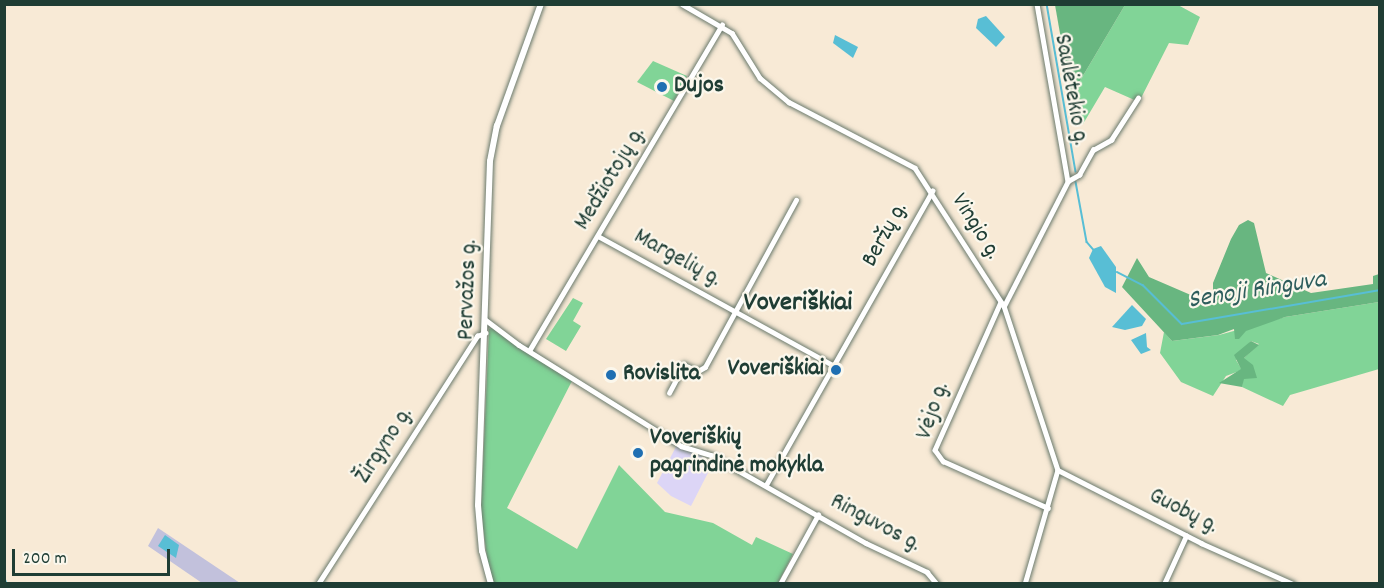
<!DOCTYPE html>
<meta charset="utf-8">
<style>
body{margin:0}
#map{position:relative;width:1384px;height:588px;overflow:hidden;background:#f8ead6;font-family:Dekko,sans-serif}
div>[style]{position:absolute}
.built>*{inset:0;background:#dcd5f6}
.industrial>*{inset:0;background:#c2c1dc}
.green>*{inset:0;background:#81d497}
.forest>*{inset:0;background:#68b680}
.water>*{inset:0;background:#58bed5}
.stream>*{height:1.5px;margin:-0.75px;padding:0 0.75px;transform-origin:0.75px;border-radius:0.75px;background:#58bed5}
.roads{filter:drop-shadow(0 0 2px #6b7a6d) drop-shadow(0 0 2px #6b7a6d)}
.minor>*{height:4.5px;margin:-2.25px;padding:0 2.25px;transform-origin:2.25px;border-radius:2.25px;background:#fff}
.secondary>*{height:6px;margin:-3px;padding:0 3px;transform-origin:3px;border-radius:3px;background:#fff}
.dots>*{width:16px;height:16px;translate:-50% -50%;box-sizing:border-box;border:3px solid #fbf7ec;border-radius:50%}
span{translate:-50% -50%;white-space:nowrap;text-align:center;line-height:1.15;-webkit-text-stroke:4.5px #fbf7ec;paint-order:stroke}
.poi-label{font-size:24px;color:#1f3d34;font-weight:700}
.left{translate:0 -50%;text-align:left}
.right{translate:-100% -50%;text-align:right}
.street-label{font-size:24px;color:#1f3d34}
.water-label{font-size:26px;color:#2d5d5c;font-style:italic}
.quarter-label{font-size:27px;color:#1f3d34;font-weight:700}
.frame{position:absolute;inset:0;border:6px solid #1f3d34;pointer-events:none}
.scale{position:absolute;left:12px;top:549px;width:158px;height:27px;box-sizing:border-box;border:3px solid #1f3d34;border-top:0;padding-left:8px;font-size:18px;line-height:21px;white-space:nowrap;color:#1f3d34;-webkit-text-stroke:4px #fbf7ec;paint-order:stroke}
</style>
<div id="map">
<div class="built">
<i style="clip-path:polygon(678px 443px,713px 463px,691px 506px,671px 496px,657px 483px)"></i>
</div>
<div class="industrial">
<i style="clip-path:polygon(158px 528px,240px 583px,202px 583px,148px 546px)"></i>
</div>
<div class="green">
<i style="clip-path:polygon(1125px 5px,1178px 5px,1200px 17px,1188px 45px,1169px 43px,1139px 102px,1105px 87px,1083px 124px,1071px 96px)"></i>
<i style="clip-path:polygon(653px 61px,687px 76px,674px 101px,637px 82px)"></i>
<i style="clip-path:polygon(573px 298px,583px 303px,573px 321px,581px 326px,566px 351px,546px 339px)"></i>
<i style="clip-path:polygon(1379px 302px,1379px 369px,1290px 395px,1283px 406px,1242px 387px,1244px 358px,1259px 344px,1251px 341px,1236px 360px,1242px 370px,1226px 376px,1213px 396px,1181px 382px,1160px 353px,1164px 332px,1172px 341px,1219px 335px,1285px 317px)"></i>
<i style="clip-path:polygon(494px 327px,514px 344px,573px 379px,507px 508px,577px 549px,619px 465px,665px 512px,713px 523px,752px 545px,756px 537px,793px 554px,778px 583px,494px 583px,488px 565px,481px 511px,489px 329px)"></i>
</div>
<div class="forest">
<i style="clip-path:polygon(1055px 5px,1125px 5px,1071px 96px)"></i>
<i style="clip-path:polygon(1248px 220px,1254px 223px,1266px 273px,1311px 293px,1373px 284px,1373px 276px,1379px 274px,1379px 302px,1285px 317px,1246px 331px,1239px 339px,1235px 339px,1234px 329px,1218px 335px,1172px 341px,1122px 287px,1137px 258px,1149px 277px,1207px 302px,1213px 297px,1213px 283px,1231px 239px,1239px 225px)"></i>
<i style="clip-path:polygon(1251px 341px,1259px 345px,1244px 358px,1253px 365px,1257px 378px,1244px 379px,1242px 387px,1219px 383px,1241px 369px,1234px 355px)"></i>
</div>
<div class="water">
<i style="clip-path:polygon(986px 16px,1005px 37px,996px 47px,976px 28px,978px 19px)"></i>
<i style="clip-path:polygon(835px 35px,858px 47px,853px 58px,833px 43px)"></i>
<i style="clip-path:polygon(1101px 246px,1116px 267px,1116px 293px,1105px 287px,1089px 258px,1093px 249px)"></i>
<i style="clip-path:polygon(1132px 305px,1146px 319px,1142px 326px,1125px 330px,1112px 327px)"></i>
<i style="clip-path:polygon(1146px 333px,1147px 347px,1151px 350px,1141px 354px,1131px 340px)"></i>
<i style="clip-path:polygon(165px 535px,179px 545px,176px 558px,158px 546px)"></i>
</div>
<div class="stream">
<i style="left:1047px;top:4px;width:170px;rotate:80.2deg"></i>
<i style="left:1076px;top:182px;width:61px;rotate:79.6deg"></i>
<i style="left:1087px;top:242px;width:11px;rotate:49deg"></i>
<i style="left:1117px;top:272px;width:29px;rotate:27deg"></i>
<i style="left:1143px;top:285px;width:55px;rotate:45deg"></i>
<i style="left:1182px;top:324px;width:201px;rotate:-9.7deg"></i>
<i style="left:4px;top:576px;width:9px;rotate:69deg"></i>
</div>
<div class="roads">
<div class="minor">
<i style="left:682px;top:4px;width:58px;rotate:30.1deg"></i>
<i style="left:732px;top:33px;width:53px;rotate:58.1deg"></i>
<i style="left:760px;top:78px;width:38px;rotate:40deg"></i>
<i style="left:789px;top:102px;width:142px;rotate:27.6deg"></i>
<i style="left:915px;top:168px;width:164px;rotate:57.2deg"></i>
<i style="left:1004px;top:306px;width:173px;rotate:71.8deg"></i>
<i style="left:1058px;top:470px;width:119px;rotate:106.1deg"></i>
<i style="left:1037px;top:4px;width:180px;rotate:80.1deg"></i>
<i style="left:1068px;top:181px;width:13px;rotate:-29deg"></i>
<i style="left:1079px;top:175px;width:29px;rotate:-61deg"></i>
<i style="left:1093px;top:150px;width:21px;rotate:-29deg"></i>
<i style="left:1111px;top:140px;width:50px;rotate:-57.3deg"></i>
<i style="left:598px;top:236px;width:269px;rotate:28.8deg"></i>
<i style="left:1001px;top:302px;width:162px;rotate:114deg"></i>
<i style="left:935px;top:450px;width:14px;rotate:54deg"></i>
<i style="left:943px;top:461px;width:115px;rotate:24.1deg"></i>
<i style="left:1004px;top:306px;width:140px;rotate:-62.9deg"></i>
<i style="left:486px;top:320px;width:41px;rotate:37.1deg"></i>
<i style="left:519px;top:345px;width:191px;rotate:31.9deg"></i>
<i style="left:681px;top:446px;width:31px;rotate:17deg"></i>
<i style="left:711px;top:455px;width:178px;rotate:29.6deg"></i>
<i style="left:866px;top:543px;width:68px;rotate:25.4deg"></i>
<i style="left:927px;top:572px;width:16px;rotate:50deg"></i>
<i style="left:529px;top:351px;width:379px;rotate:-59.4deg"></i>
<i style="left:669px;top:393px;width:32px;rotate:-62deg"></i>
<i style="left:684px;top:365px;width:15px;rotate:23deg"></i>
<i style="left:698px;top:371px;width:8px;rotate:-30deg"></i>
<i style="left:705px;top:367px;width:190px;rotate:-61.4deg"></i>
<i style="left:1058px;top:470px;width:161px;rotate:27deg"></i>
<i style="left:1201px;top:543px;width:101px;rotate:24deg"></i>
<i style="left:766px;top:485px;width:338px;rotate:-60.5deg"></i>
<i style="left:318px;top:584px;width:295px;rotate:-57.3deg"></i>
<i style="left:477px;top:336px;width:9px;rotate:-21deg"></i>
<i style="left:780px;top:584px;width:79px;rotate:-61.2deg"></i>
<i style="left:1164px;top:584px;width:53px;rotate:-65.4deg"></i>
</div>
<div class="secondary">
<i style="left:491px;top:584px;width:34px;rotate:-105deg"></i>
<i style="left:482px;top:551px;width:46px;rotate:-95deg"></i>
<i style="left:478px;top:505px;width:344px;rotate:-88deg"></i>
<i style="left:490px;top:161px;width:36px;rotate:-79deg"></i>
<i style="left:497px;top:126px;width:130px;rotate:-70.2deg"></i>
</div>
</div>
<div class="dots">
<i style="left:662px;top:87px;background:#1f6fb2"></i>
<i style="left:836px;top:370px;background:#1f6fb2"></i>
<i style="left:611px;top:375px;background:#1f6fb2"></i>
<i style="left:638px;top:453px;background:#1f6fb2"></i>
</div>
<div class="poi-label">
<span class="left" style="left:674px;top:87px">Dujos</span>
<span class="right" style="left:824px;top:370px">Voveriškiai</span>
<span class="left" style="left:623px;top:375px">Rovislita</span>
<span class="left" style="left:650px;top:453px">Voveriškių<br>pagrindinė mokykla</span>
</div>
<div class="street-label">
<span style="left:1070px;top:90px;rotate:80deg">Saulėtekio g.</span>
<span style="left:611px;top:179px;rotate:-59deg">Medžiotojų g.</span>
<span style="left:975px;top:227px;rotate:58deg">Vingio g.</span>
<span style="left:886px;top:235px;rotate:-61deg">Beržų g.</span>
<span style="left:677px;top:259px;rotate:29deg">Margelių g.</span>
<span style="left:469px;top:290px;rotate:-88deg">Pervažos g.</span>
<span style="left:934px;top:411px;rotate:-71deg">Vėjo g.</span>
<span style="left:385px;top:446px;rotate:-57deg">Žirgyno g.</span>
<span style="left:1183px;top:512px;rotate:27deg">Guobų g.</span>
<span style="left:875px;top:524px;rotate:28deg">Ringuvos g.</span>
</div>
<div class="water-label">
<span style="left:1257px;top:291px;rotate:-9deg">Senoji Ringuva</span>
</div>
<div class="quarter-label">
<span style="left:798px;top:304px">Voveriškiai</span>
</div>
<div class="frame"></div>
<div class="scale">200 m</div>
</div>
